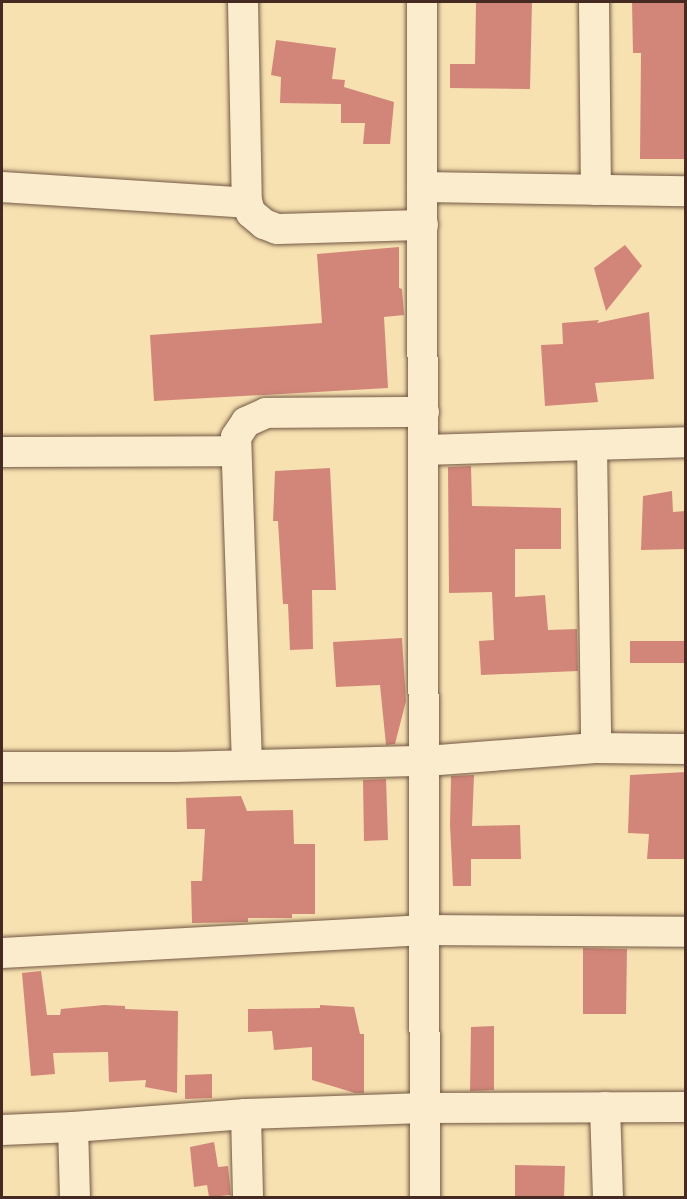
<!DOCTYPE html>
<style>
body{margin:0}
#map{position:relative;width:687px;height:1199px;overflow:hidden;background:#f7e1b0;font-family:"EB Garamond",serif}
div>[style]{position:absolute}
.building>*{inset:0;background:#d28679}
.roads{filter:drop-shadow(0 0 2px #725845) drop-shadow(0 0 2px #725845)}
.street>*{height:30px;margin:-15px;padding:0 15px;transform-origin:15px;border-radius:15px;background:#faeccc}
span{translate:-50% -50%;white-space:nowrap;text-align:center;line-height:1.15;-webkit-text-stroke:6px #faeccc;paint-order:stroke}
.frame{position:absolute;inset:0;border:3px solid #452a21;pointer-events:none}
</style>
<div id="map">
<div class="building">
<i style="clip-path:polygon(476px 2px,532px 2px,530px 89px,450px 88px,450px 64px,475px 64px)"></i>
<i style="clip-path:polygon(632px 2px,686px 2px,686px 159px,640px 159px,641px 53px,633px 53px)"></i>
<i style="clip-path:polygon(276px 40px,336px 48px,332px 79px,345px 80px,344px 87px,394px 102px,390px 144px,363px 144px,365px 123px,341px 123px,341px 104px,280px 103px,281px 77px,271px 75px)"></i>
<i style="clip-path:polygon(625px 245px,642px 266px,606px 311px,594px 268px)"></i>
<i style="clip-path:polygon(399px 247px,399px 288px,402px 289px,404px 315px,384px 317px,388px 388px,154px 401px,150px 335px,322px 323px,317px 254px)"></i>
<i style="clip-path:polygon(649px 312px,654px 379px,595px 383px,598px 402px,545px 406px,541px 345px,563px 344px,562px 323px,599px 320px,597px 323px)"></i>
<i style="clip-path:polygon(471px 466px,472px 506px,561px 508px,561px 549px,515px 549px,515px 597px,545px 595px,548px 630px,577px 629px,578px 671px,481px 675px,479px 641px,494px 640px,492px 592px,449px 593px,448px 467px)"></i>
<i style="clip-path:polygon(330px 468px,336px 590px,312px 590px,313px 649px,290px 650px,288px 604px,283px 604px,278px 521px,273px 521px,275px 471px)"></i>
<i style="clip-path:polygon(672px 491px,673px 512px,686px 511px,686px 549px,641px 550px,643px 496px)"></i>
<i style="clip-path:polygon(402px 638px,406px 701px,395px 744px,386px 745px,380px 685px,336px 687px,333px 642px)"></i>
<i style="clip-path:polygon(630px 641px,686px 641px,686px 663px,630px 663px)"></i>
<i style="clip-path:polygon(686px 772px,686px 859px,647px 859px,649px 834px,628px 833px,630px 775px)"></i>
<i style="clip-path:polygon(474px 775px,472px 826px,520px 825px,521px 859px,471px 859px,471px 886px,453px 886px,450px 825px,451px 776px)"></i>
<i style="clip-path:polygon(386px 779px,388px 840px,364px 841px,363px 780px)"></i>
<i style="clip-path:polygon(241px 796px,247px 811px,293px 810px,294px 844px,315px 844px,315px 914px,292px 914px,292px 918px,248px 918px,248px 922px,192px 923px,191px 881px,202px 881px,205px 829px,187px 829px,186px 798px)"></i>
<i style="clip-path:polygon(583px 948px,627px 949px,626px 1014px,583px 1014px)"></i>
<i style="clip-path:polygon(41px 971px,47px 1015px,60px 1015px,61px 1009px,104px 1005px,125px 1006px,125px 1009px,178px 1011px,177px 1093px,145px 1087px,146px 1080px,109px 1082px,108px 1052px,53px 1053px,55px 1074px,31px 1076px,22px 973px)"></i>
<i style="clip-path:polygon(320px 1005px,354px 1007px,360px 1034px,364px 1034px,364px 1093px,355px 1093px,312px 1080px,312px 1047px,274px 1050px,272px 1031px,248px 1032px,248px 1009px,320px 1008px)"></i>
<i style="clip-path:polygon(494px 1026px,494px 1090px,470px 1091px,471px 1027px)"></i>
<i style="clip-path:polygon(212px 1074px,212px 1098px,185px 1099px,185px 1075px)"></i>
<i style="clip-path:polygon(214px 1142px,218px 1167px,228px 1166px,231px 1195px,209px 1197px,207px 1185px,194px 1187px,190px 1147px)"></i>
<i style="clip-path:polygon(515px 1165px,565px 1166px,564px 1197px,515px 1197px)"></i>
</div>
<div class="roads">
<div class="street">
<i style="left:243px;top:2px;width:201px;rotate:88.9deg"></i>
<i style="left:247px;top:203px;width:11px;rotate:68deg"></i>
<i style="left:251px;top:213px;width:17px;rotate:40deg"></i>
<i style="left:264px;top:224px;width:14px;rotate:21deg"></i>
<i style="left:277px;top:229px;width:146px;rotate:-1.6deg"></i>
<i style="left:422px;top:2px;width:185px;rotate:90deg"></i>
<i style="left:422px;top:187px;width:264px;rotate:0.9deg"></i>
<i style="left:594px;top:2px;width:188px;rotate:89.4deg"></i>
<i style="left:2px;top:187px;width:246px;rotate:3.7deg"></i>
<i style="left:422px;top:187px;width:1011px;rotate:89.83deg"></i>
<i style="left:592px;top:445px;width:303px;rotate:89.2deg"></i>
<i style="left:424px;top:450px;width:262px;rotate:-1.7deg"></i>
<i style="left:2px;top:452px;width:233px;rotate:-0.2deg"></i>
<i style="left:247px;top:765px;width:328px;rotate:-91.9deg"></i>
<i style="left:236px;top:437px;width:18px;rotate:-56deg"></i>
<i style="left:246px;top:422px;width:22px;rotate:-24deg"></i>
<i style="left:266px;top:413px;width:158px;rotate:-0.4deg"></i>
<i style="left:2px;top:767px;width:173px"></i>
<i style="left:175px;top:767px;width:251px;rotate:-1.4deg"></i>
<i style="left:426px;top:761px;width:170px;rotate:-4.4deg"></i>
<i style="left:596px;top:748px;width:90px;rotate:0.6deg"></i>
<i style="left:2px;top:953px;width:424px;rotate:-3.1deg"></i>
<i style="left:425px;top:930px;width:261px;rotate:0.4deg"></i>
<i style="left:605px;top:1107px;width:91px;rotate:88.1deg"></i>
<i style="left:246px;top:1114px;width:84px;rotate:88.6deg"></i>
<i style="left:2px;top:1130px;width:71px;rotate:-2.4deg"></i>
<i style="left:75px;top:1198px;width:71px;rotate:-91.6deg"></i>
<i style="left:73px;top:1127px;width:173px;rotate:-4.3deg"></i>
<i style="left:246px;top:1114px;width:178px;rotate:-1.9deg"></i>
<i style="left:424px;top:1108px;width:262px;rotate:-0.2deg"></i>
</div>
</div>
<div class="frame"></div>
</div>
